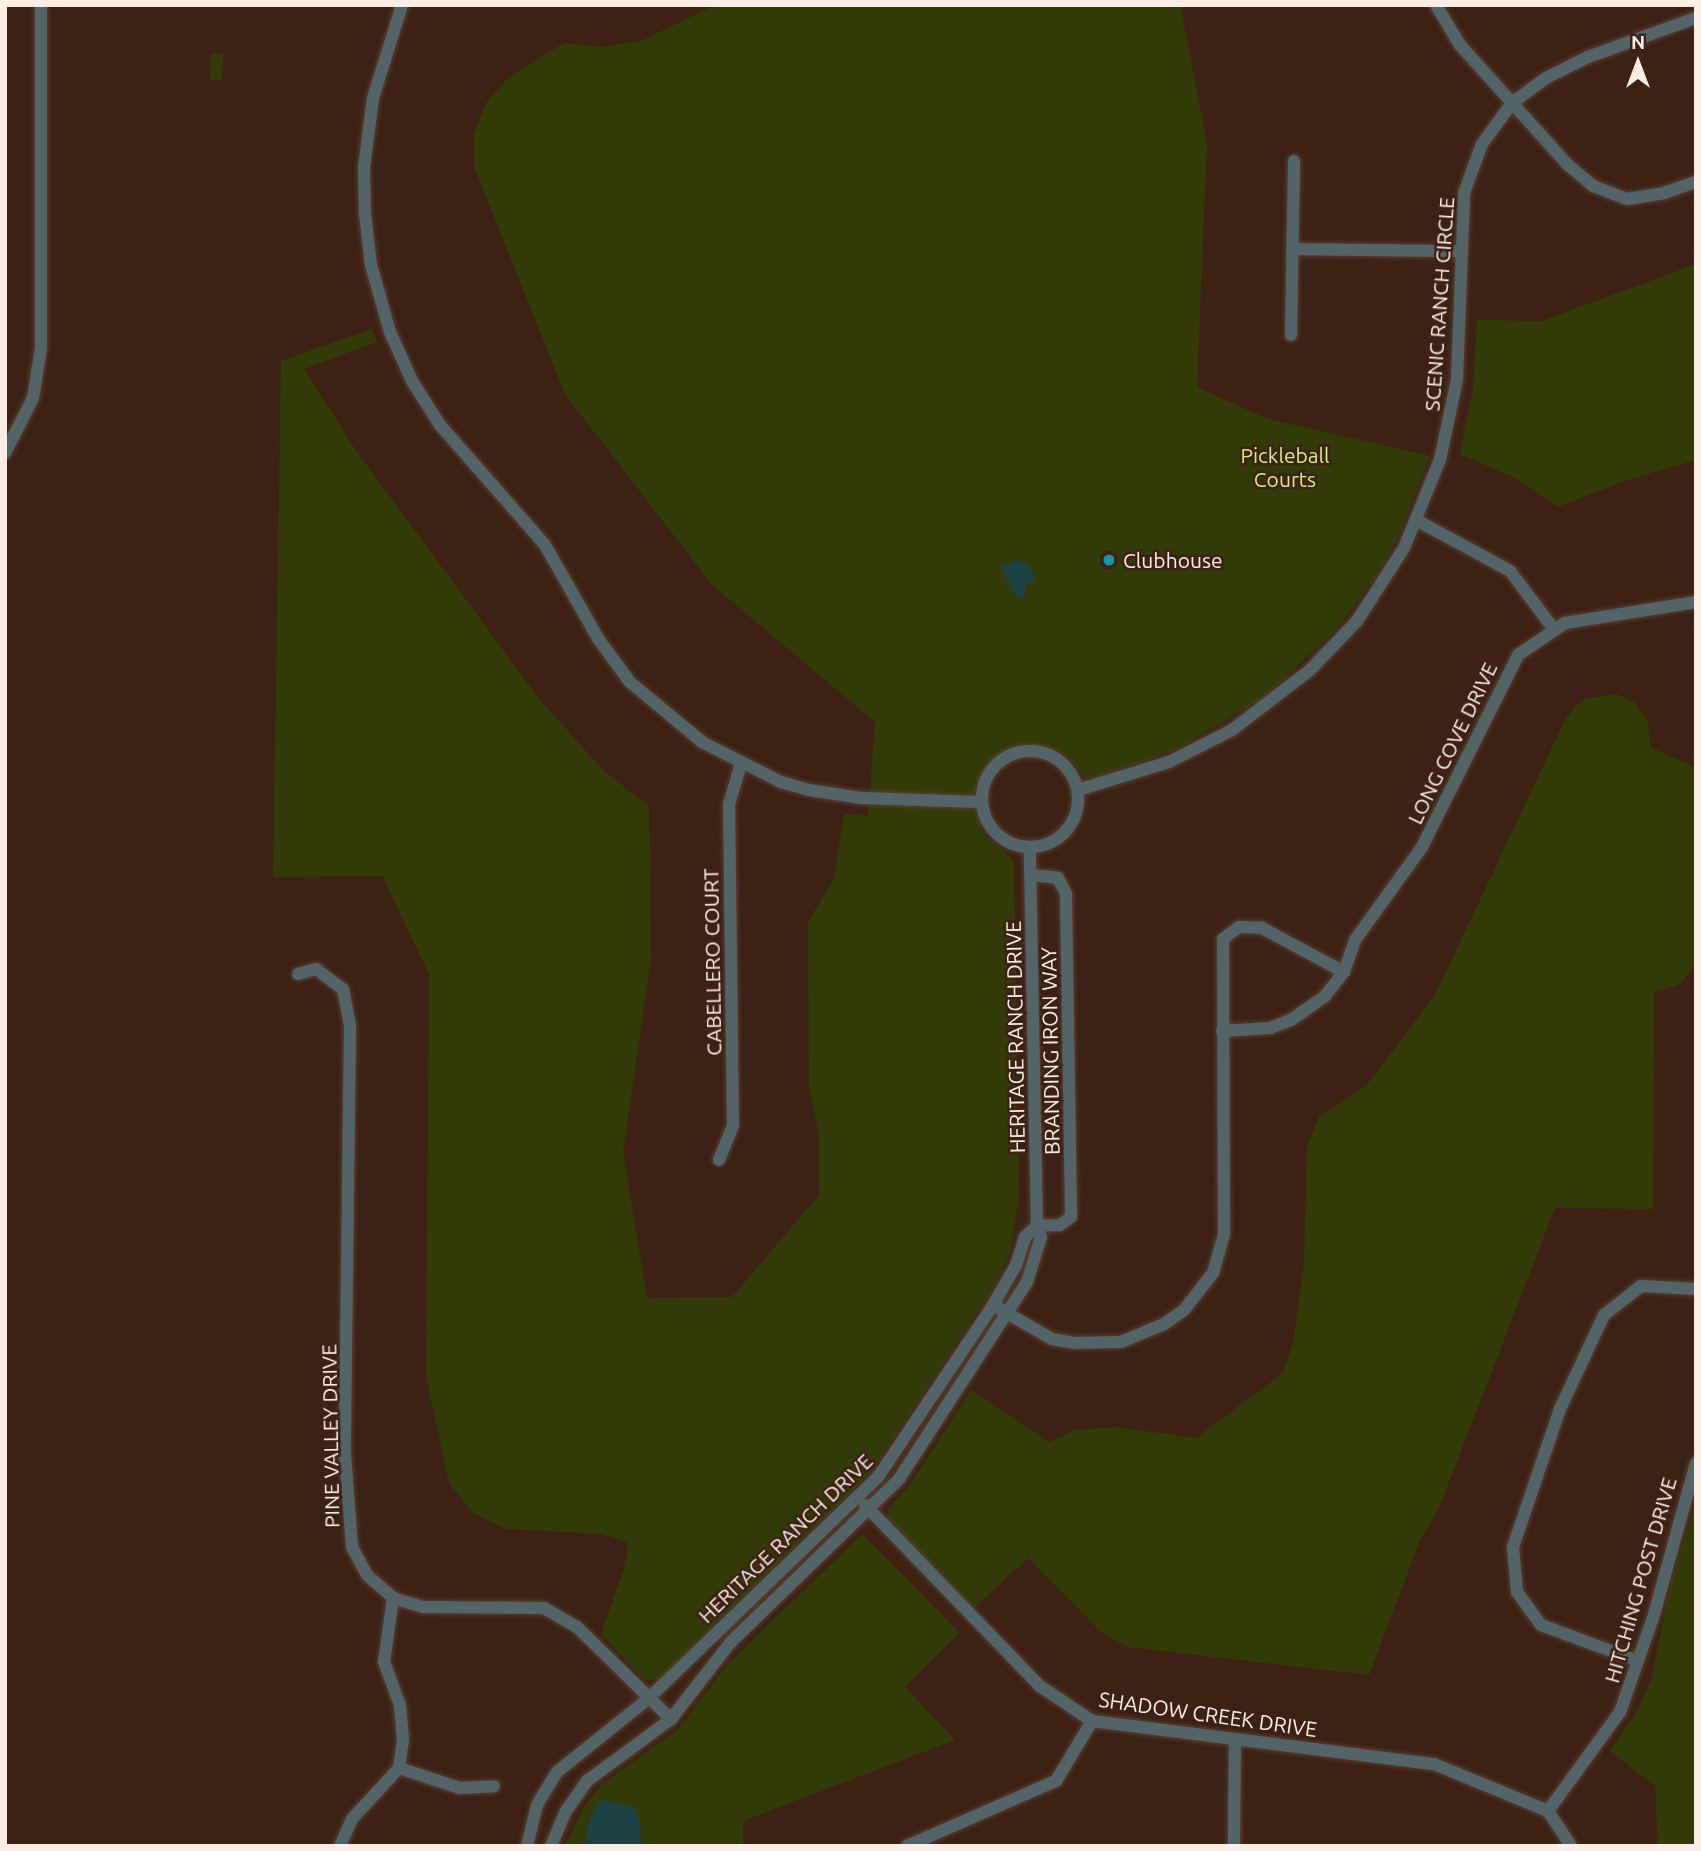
<!DOCTYPE html>
<style>
body{margin:0}
#map{position:relative;width:1701px;height:1851px;overflow:hidden;background:#3d2114;font-family:Ubuntu,sans-serif}
div>[style]{position:absolute}
.green>*{inset:0;background:#323b07}
.water>*{inset:0;background:#1c4243}
.roads{filter:drop-shadow(0 0 2px #583e31) drop-shadow(0 0 2px #583e31)}
.street>*{height:12px;margin:-6px;padding:0 6px;transform-origin:6px;border-radius:6px;background:#536469}
.street>.ring{margin:-6px;padding:0;box-sizing:content-box;background:none;border:12px solid #536469;border-radius:50%}
.dots>*{width:19px;height:19px;translate:-50% -50%;box-sizing:border-box;border:4px solid #3d2114;border-radius:50%}
span{translate:-50% -50%;white-space:nowrap;text-align:center;line-height:1.15;-webkit-text-stroke:5px #3d2114;paint-order:stroke}
.street-label{font-size:21px;color:#fcede6}
.park-label{font-size:21px;color:#d5ed81}
.poi-label{font-size:21px;color:#fcede6}
.left{translate:0 -50%;text-align:left}
.frame{position:absolute;inset:0;border:7px solid #fcede6;pointer-events:none}
.north{position:absolute;left:1603px;top:28px;width:70px;height:70px;-webkit-text-stroke:5px #3d2114;paint-order:stroke;rotate:0deg;font-size:19px;font-weight:700;line-height:28px;text-align:center;color:#fcede6}
.north::after{content:'';display:block;margin:auto;width:24px;height:32px;background:#fcede6;clip-path:polygon(50% 0,100% 100%,50% 72%,0 100%)}
</style>
<div id="map">
<div class="green">
<i style="clip-path:polygon(715px 5px,1180px 5px,1207px 143px,1197px 387px,1268px 419px,1430px 456px,1399px 536px,1377px 575px,1334px 632px,1263px 698px,1179px 748px,1095px 779px,1087px 779px,1069px 759px,1043px 746px,1009px 749px,987px 768px,976px 788px,982px 833px,1011px 857px,1014px 866px,1019px 1196px,1011px 1250px,994px 1287px,871px 1472px,658px 1680px,645px 1680px,601px 1634px,625px 1566px,628px 1542px,601px 1534px,506px 1529px,473px 1513px,449px 1483px,426px 1376px,429px 974px,382px 876px,273px 877px,281px 361px,372px 329px,377px 342px,304px 369px,357px 452px,540px 700px,604px 771px,649px 806px,651px 957px,623px 1152px,647px 1298px,732px 1297px,819px 1195px,819px 1132px,809px 1089px,808px 921px,834px 879px,844px 814px,868px 816px,875px 722px,712px 585px,565px 394px,474px 166px,474px 134px,486px 103px,509px 77px,564px 43px,603px 47px,641px 41px)"></i>
<i style="clip-path:polygon(211px 53px,223px 54px,222px 80px,210px 80px)"></i>
<i style="clip-path:polygon(1696px 264px,1696px 460px,1627px 480px,1558px 507px,1515px 478px,1460px 454px,1473px 389px,1477px 320px,1542px 321px)"></i>
<i style="clip-path:polygon(1616px 694px,1634px 702px,1648px 723px,1650px 747px,1696px 768px,1696px 964px,1679px 985px,1654px 992px,1653px 1209px,1555px 1208px,1439px 1508px,1420px 1540px,1369px 1675px,1127px 1647px,1101px 1632px,1028px 1558px,972px 1610px,887px 1521px,888px 1509px,909px 1486px,971px 1390px,1050px 1442px,1075px 1430px,1116px 1427px,1196px 1438px,1283px 1373px,1293px 1343px,1304px 1264px,1307px 1147px,1319px 1117px,1366px 1086px,1435px 995px,1566px 718px,1581px 700px)"></i>
<i style="clip-path:polygon(1696px 1502px,1696px 1846px,1658px 1846px,1655px 1786px,1610px 1751px,1638px 1709px,1651px 1680px,1670px 1586px)"></i>
<i style="clip-path:polygon(862px 1534px,960px 1633px,905px 1687px,955px 1740px,743px 1821px,743px 1846px,565px 1846px,583px 1808px,603px 1783px,676px 1731px,729px 1663px)"></i>
</div>
<div class="water">
<i style="clip-path:polygon(1018px 560px,1029px 566px,1036px 578px,1025px 586px,1025px 594px,1017px 598px,1000px 567px)"></i>
<i style="clip-path:polygon(601px 1800px,634px 1807px,640px 1820px,641px 1846px,585px 1846px,589px 1820px)"></i>
</div>
<div class="roads">
<div class="street">
<i style="left:402px;top:5px;width:97px;rotate:107.3deg"></i>
<i style="left:373px;top:98px;width:70px;rotate:97.4deg"></i>
<i style="left:364px;top:167px;width:47px;rotate:88.8deg"></i>
<i style="left:365px;top:214px;width:51px;rotate:83.3deg"></i>
<i style="left:371px;top:265px;width:70px;rotate:74.2deg"></i>
<i style="left:390px;top:332px;width:54px;rotate:65.8deg"></i>
<i style="left:412px;top:381px;width:52px;rotate:57.5deg"></i>
<i style="left:440px;top:425px;width:159px;rotate:48.8deg"></i>
<i style="left:545px;top:545px;width:109px;rotate:60.4deg"></i>
<i style="left:599px;top:640px;width:52px;rotate:53.6deg"></i>
<i style="left:630px;top:682px;width:94px;rotate:39.8deg"></i>
<i style="left:702px;top:742px;width:89px;rotate:26.9deg"></i>
<i style="left:781px;top:782px;width:29px;rotate:16deg"></i>
<i style="left:809px;top:790px;width:53px;rotate:8.7deg"></i>
<i style="left:861px;top:798px;width:121px;rotate:1.9deg"></i>
<i style="left:1436px;top:5px;width:47px;rotate:59deg"></i>
<i style="left:1460px;top:45px;width:161px;rotate:48deg"></i>
<i style="left:1568px;top:165px;width:33px;rotate:40deg"></i>
<i style="left:1593px;top:186px;width:36px;rotate:21deg"></i>
<i style="left:1627px;top:199px;width:37px;rotate:-9deg"></i>
<i style="left:1664px;top:193px;width:34px;rotate:-19deg"></i>
<i style="left:1292px;top:249px;width:170px;rotate:0.7deg"></i>
<i style="left:1291px;top:335px;width:174px;rotate:-89deg"></i>
<i style="left:5px;top:453px;width:62px;rotate:-63deg"></i>
<i style="left:33px;top:398px;width:51px;rotate:-80.9deg"></i>
<i style="left:41px;top:348px;width:343px;rotate:-90deg"></i>
<i style="left:1418px;top:521px;width:105px;rotate:28.5deg"></i>
<i style="left:1510px;top:571px;width:71px;rotate:53deg"></i>
<i class="ring" style="left:982px;top:751px;width:84px;height:84px"></i>
<i style="left:1078px;top:790px;width:95px;rotate:-17.1deg"></i>
<i style="left:1169px;top:762px;width:71px;rotate:-26.9deg"></i>
<i style="left:1232px;top:730px;width:98px;rotate:-37.6deg"></i>
<i style="left:1310px;top:670px;width:68px;rotate:-46.2deg"></i>
<i style="left:1357px;top:621px;width:87px;rotate:-57.2deg"></i>
<i style="left:1404px;top:548px;width:95px;rotate:-67.8deg"></i>
<i style="left:1440px;top:460px;width:83px;rotate:-78.1deg"></i>
<i style="left:1457px;top:379px;width:186px;rotate:-87.8deg"></i>
<i style="left:1464px;top:193px;width:52px;rotate:-69.8deg"></i>
<i style="left:1482px;top:144px;width:51px;rotate:-53.8deg"></i>
<i style="left:1512px;top:103px;width:42px;rotate:-36.3deg"></i>
<i style="left:1546px;top:78px;width:47px;rotate:-26.6deg"></i>
<i style="left:1588px;top:57px;width:115px;rotate:-19.9deg"></i>
<i style="left:1031px;top:875px;width:27px;rotate:6deg"></i>
<i style="left:1058px;top:878px;width:18px;rotate:63deg"></i>
<i style="left:1066px;top:894px;width:323px;rotate:89.1deg"></i>
<i style="left:1071px;top:1217px;width:14px;rotate:144deg"></i>
<i style="left:1060px;top:1225px;width:23px;rotate:178deg"></i>
<i style="left:298px;top:974px;width:19px;rotate:-16deg"></i>
<i style="left:316px;top:969px;width:34px;rotate:37deg"></i>
<i style="left:343px;top:989px;width:38px;rotate:79deg"></i>
<i style="left:350px;top:1026px;width:428px;rotate:90.7deg"></i>
<i style="left:345px;top:1454px;width:93px;rotate:85.7deg"></i>
<i style="left:352px;top:1547px;width:32px;rotate:62deg"></i>
<i style="left:367px;top:1575px;width:35px;rotate:41deg"></i>
<i style="left:393px;top:1598px;width:31px;rotate:17deg"></i>
<i style="left:423px;top:1607px;width:121px;rotate:0.5deg"></i>
<i style="left:544px;top:1608px;width:38px;rotate:30deg"></i>
<i style="left:577px;top:1627px;width:132px;rotate:44.4deg"></i>
<i style="left:1222px;top:1031px;width:48px;rotate:-3.6deg"></i>
<i style="left:1270px;top:1028px;width:22px;rotate:-21deg"></i>
<i style="left:1291px;top:1020px;width:42px;rotate:-35.2deg"></i>
<i style="left:1325px;top:996px;width:31px;rotate:-52deg"></i>
<i style="left:719px;top:1160px;width:38px;rotate:-68deg"></i>
<i style="left:733px;top:1125px;width:321px;rotate:-90.7deg"></i>
<i style="left:729px;top:804px;width:42px;rotate:-73.3deg"></i>
<i style="left:993px;top:1305px;width:68px;rotate:30deg"></i>
<i style="left:1052px;top:1339px;width:22px;rotate:10deg"></i>
<i style="left:1074px;top:1343px;width:47px;rotate:-1.2deg"></i>
<i style="left:1121px;top:1342px;width:47px;rotate:-22.7deg"></i>
<i style="left:1164px;top:1324px;width:24px;rotate:-35deg"></i>
<i style="left:1184px;top:1310px;width:47px;rotate:-51.9deg"></i>
<i style="left:1213px;top:1273px;width:40px;rotate:-74deg"></i>
<i style="left:1224px;top:1235px;width:296px;rotate:-90.2deg"></i>
<i style="left:1223px;top:939px;width:20px;rotate:-37deg"></i>
<i style="left:1239px;top:927px;width:23px;rotate:2deg"></i>
<i style="left:1262px;top:928px;width:93px;rotate:28.2deg"></i>
<i style="left:1344px;top:972px;width:34px;rotate:-71deg"></i>
<i style="left:1355px;top:940px;width:115px;rotate:-54.2deg"></i>
<i style="left:1422px;top:847px;width:215px;rotate:-63.4deg"></i>
<i style="left:1518px;top:655px;width:57px;rotate:-34.2deg"></i>
<i style="left:1565px;top:623px;width:133px;rotate:-9.1deg"></i>
<i style="left:865px;top:1505px;width:252px;rotate:46deg"></i>
<i style="left:1040px;top:1686px;width:63px;rotate:33.9deg"></i>
<i style="left:1092px;top:1721px;width:345px;rotate:7.2deg"></i>
<i style="left:1434px;top:1764px;width:123px;rotate:22.4deg"></i>
<i style="left:1638px;top:1661px;width:103px;rotate:-159.6deg"></i>
<i style="left:1541px;top:1625px;width:41px;rotate:-126deg"></i>
<i style="left:1517px;top:1592px;width:45px;rotate:-95.1deg"></i>
<i style="left:1513px;top:1547px;width:146px;rotate:-71.2deg"></i>
<i style="left:1560px;top:1409px;width:104px;rotate:-64.9deg"></i>
<i style="left:1604px;top:1315px;width:47px;rotate:-38.1deg"></i>
<i style="left:1641px;top:1286px;width:55px;rotate:3.1deg"></i>
<i style="left:399px;top:1768px;width:64px;rotate:18.2deg"></i>
<i style="left:460px;top:1788px;width:34px;rotate:-3deg"></i>
<i style="left:1548px;top:1811px;width:122px;rotate:-54deg"></i>
<i style="left:1620px;top:1712px;width:100px;rotate:-70.7deg"></i>
<i style="left:1653px;top:1618px;width:161px;rotate:-74.5deg"></i>
<i style="left:1548px;top:1811px;width:42px;rotate:56.7deg"></i>
<i style="left:340px;top:1846px;width:30px;rotate:-66deg"></i>
<i style="left:352px;top:1819px;width:69px;rotate:-47.3deg"></i>
<i style="left:399px;top:1768px;width:29px;rotate:-82deg"></i>
<i style="left:403px;top:1739px;width:34px;rotate:-95deg"></i>
<i style="left:400px;top:1705px;width:46px;rotate:-110.4deg"></i>
<i style="left:384px;top:1662px;width:65px;rotate:-82deg"></i>
<i style="left:527px;top:1846px;width:42px;rotate:-76.3deg"></i>
<i style="left:537px;top:1805px;width:39px;rotate:-59deg"></i>
<i style="left:557px;top:1772px;width:118px;rotate:-38.8deg"></i>
<i style="left:649px;top:1698px;width:318px;rotate:-44deg"></i>
<i style="left:878px;top:1477px;width:207px;rotate:-56.2deg"></i>
<i style="left:993px;top:1305px;width:46px;rotate:-60.1deg"></i>
<i style="left:1016px;top:1265px;width:29px;rotate:-72deg"></i>
<i style="left:1025px;top:1237px;width:16px;rotate:-43deg"></i>
<i style="left:551px;top:1846px;width:38px;rotate:-67deg"></i>
<i style="left:566px;top:1811px;width:37px;rotate:-55deg"></i>
<i style="left:587px;top:1781px;width:104px;rotate:-36.4deg"></i>
<i style="left:671px;top:1719px;width:98px;rotate:-52.1deg"></i>
<i style="left:731px;top:1642px;width:234px;rotate:-44.1deg"></i>
<i style="left:899px;top:1479px;width:235px;rotate:-57deg"></i>
<i style="left:1027px;top:1282px;width:47px;rotate:-72.7deg"></i>
<i style="left:1041px;top:1237px;width:12px;rotate:-110deg"></i>
<i style="left:1037px;top:1226px;width:378px;rotate:-91.1deg"></i>
<i style="left:907px;top:1846px;width:163px;rotate:-23.6deg"></i>
<i style="left:1056px;top:1781px;width:70px;rotate:-59deg"></i>
<i style="left:1234px;top:1846px;width:107px;rotate:-89.5deg"></i>
</div>
</div>
<div class="dots">
<i style="left:1109px;top:560px;background:#0f9aa8"></i>
</div>
<div class="street-label">
<span style="left:1439px;top:304px;rotate:-86deg">SCENIC RANCH CIRCLE</span>
<span style="left:1452px;top:743px;rotate:-64deg">LONG COVE DRIVE</span>
<span style="left:712px;top:962px;rotate:-91deg">CABELLERO COURT</span>
<span style="left:1015px;top:1037px;rotate:-91deg">HERITAGE RANCH DRIVE</span>
<span style="left:1050px;top:1051px;rotate:-91deg">BRANDING IRON WAY</span>
<span style="left:330px;top:1436px;rotate:-91deg">PINE VALLEY DRIVE</span>
<span style="left:785px;top:1538px;rotate:-44deg">HERITAGE RANCH DRIVE</span>
<span style="left:1640px;top:1580px;rotate:-74deg">HITCHING POST DRIVE</span>
<span style="left:1208px;top:1714px;rotate:8deg">SHADOW CREEK DRIVE</span>
</div>
<div class="park-label">
<span style="left:1285px;top:467px">Pickleball<br>Courts</span>
</div>
<div class="poi-label">
<span class="left" style="left:1123px;top:560px">Clubhouse</span>
</div>
<div class="frame"></div>
<div class="north">N</div>
</div>
